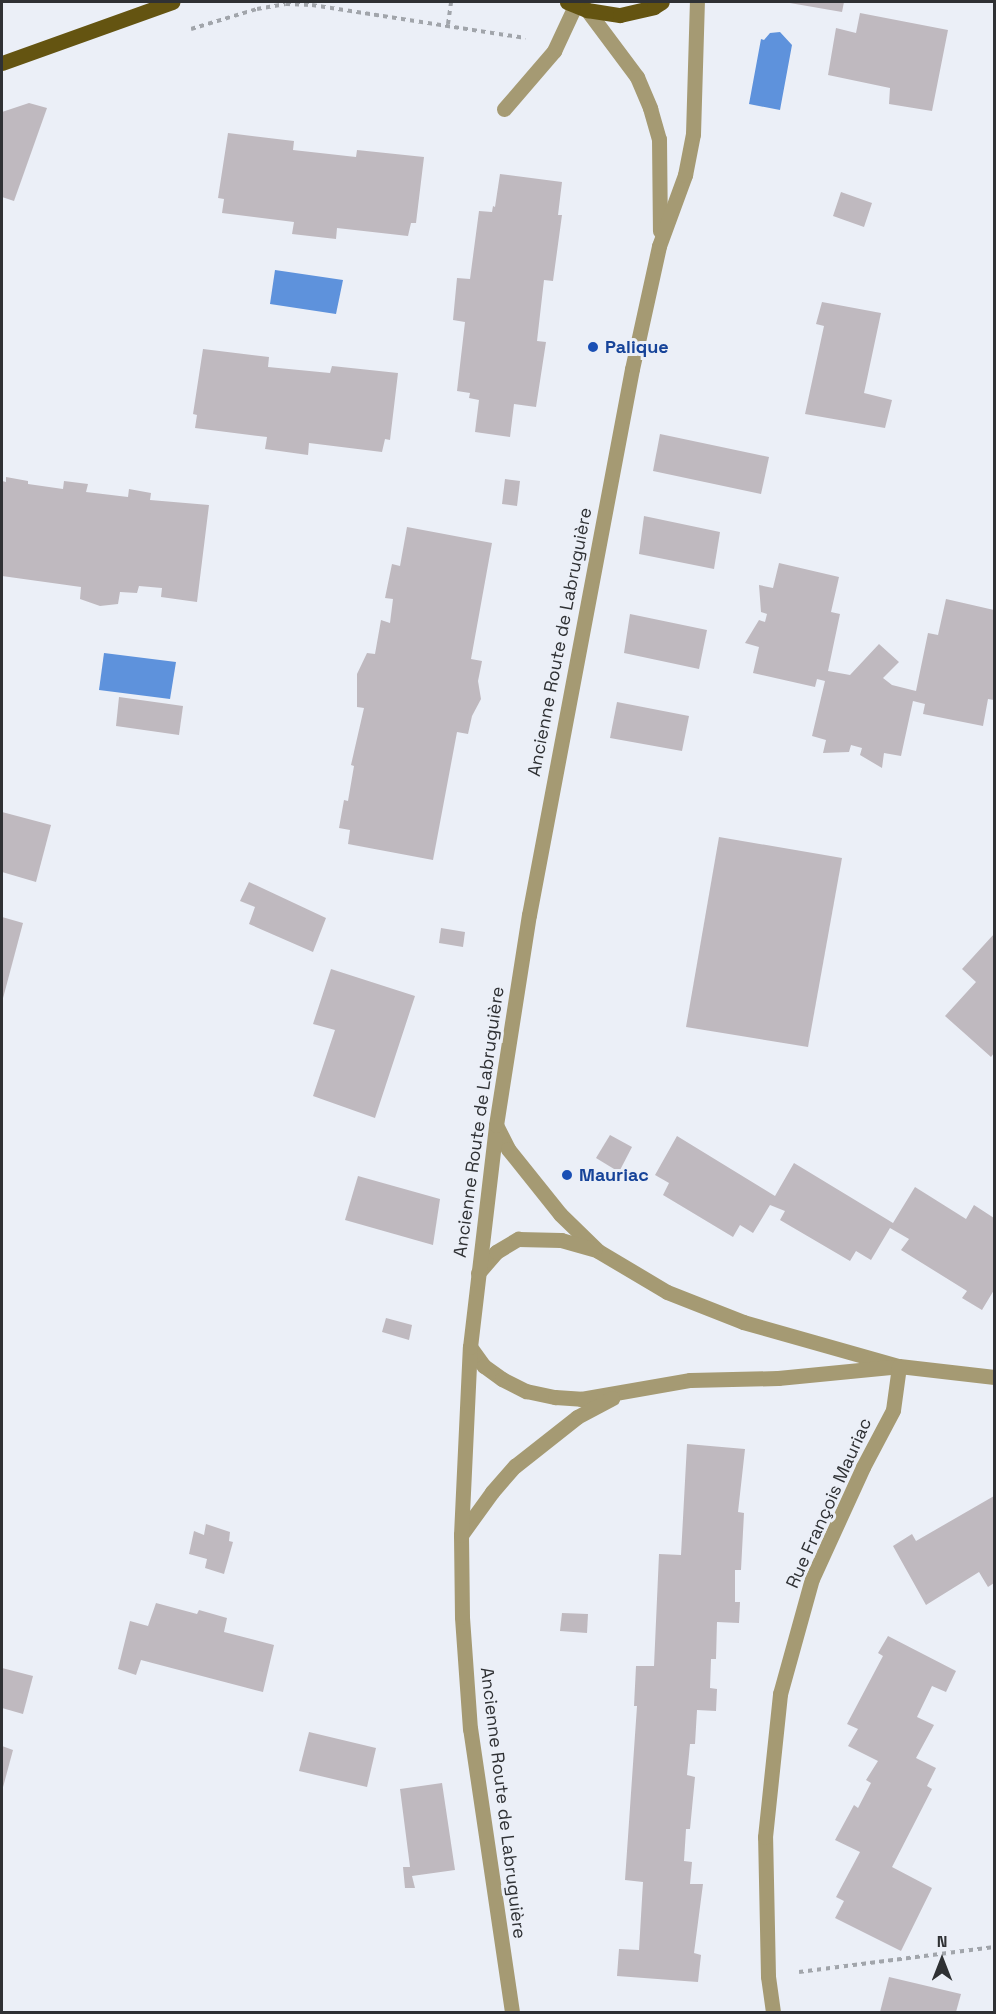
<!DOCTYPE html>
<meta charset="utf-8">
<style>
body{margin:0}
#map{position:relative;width:996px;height:2014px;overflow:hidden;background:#ebeff7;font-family:"Space Grotesk",sans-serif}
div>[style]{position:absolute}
.water>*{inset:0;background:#5e92dc}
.building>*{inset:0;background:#bfb9bf}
.path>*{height:4px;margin-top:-2px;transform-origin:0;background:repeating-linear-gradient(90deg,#a1a5ab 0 4.5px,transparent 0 9px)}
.minor>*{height:15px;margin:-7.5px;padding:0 7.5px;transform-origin:7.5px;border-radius:7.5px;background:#a59a73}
.major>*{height:15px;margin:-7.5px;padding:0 7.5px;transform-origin:7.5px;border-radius:7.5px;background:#645411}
.dots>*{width:16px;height:16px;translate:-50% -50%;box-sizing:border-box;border:3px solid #ebeff7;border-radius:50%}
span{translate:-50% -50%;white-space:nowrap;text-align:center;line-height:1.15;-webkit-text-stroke:6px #ebeff7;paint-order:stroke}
.transit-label{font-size:18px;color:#164399;font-weight:700}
.left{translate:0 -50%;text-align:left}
.street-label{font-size:18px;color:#2f3134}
.frame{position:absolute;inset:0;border:3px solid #2f3134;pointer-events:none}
.north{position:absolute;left:912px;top:1930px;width:60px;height:60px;-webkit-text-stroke:4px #ebeff7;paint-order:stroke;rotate:0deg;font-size:16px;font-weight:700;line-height:24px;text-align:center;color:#2f3134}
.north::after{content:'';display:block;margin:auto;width:21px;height:27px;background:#2f3134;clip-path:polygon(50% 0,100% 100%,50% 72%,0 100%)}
</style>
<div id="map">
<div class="water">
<i style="clip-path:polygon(780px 32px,792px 45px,780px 110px,749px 104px,761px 39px,764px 40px,770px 33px)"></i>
<i style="clip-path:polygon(275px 270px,343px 280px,336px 314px,270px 304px)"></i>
<i style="clip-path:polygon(104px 653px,176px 662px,170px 699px,99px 690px)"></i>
</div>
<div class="building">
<i style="clip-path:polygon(784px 2px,844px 2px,842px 12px)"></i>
<i style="clip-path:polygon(860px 13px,948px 30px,932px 111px,889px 104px,890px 88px,828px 75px,836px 28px,856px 33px)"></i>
<i style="clip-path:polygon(29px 103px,47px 108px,14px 201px,2px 197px,2px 112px)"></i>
<i style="clip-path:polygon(228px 133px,294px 141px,293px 150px,356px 157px,357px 150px,424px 157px,416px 223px,411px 223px,408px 236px,337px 228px,336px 239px,292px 234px,294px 222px,222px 213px,224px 199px,218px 198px)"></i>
<i style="clip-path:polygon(500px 174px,562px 182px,558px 215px,562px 215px,553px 281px,544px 280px,537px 341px,546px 342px,536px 407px,514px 404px,510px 437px,475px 432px,479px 400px,469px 398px,470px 393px,457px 391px,465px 322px,453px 320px,457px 278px,470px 279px,479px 211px,492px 212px,493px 206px,495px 207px)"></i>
<i style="clip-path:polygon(841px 192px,872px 203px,864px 227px,833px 216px)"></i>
<i style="clip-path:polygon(822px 302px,881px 313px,864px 393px,892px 400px,885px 428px,805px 414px,824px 326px,816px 324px)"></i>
<i style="clip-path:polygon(203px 349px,269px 357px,268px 367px,330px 373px,332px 366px,398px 373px,390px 440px,385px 439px,382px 452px,309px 443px,308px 455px,265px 449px,267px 437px,195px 428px,197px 415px,193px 414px)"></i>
<i style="clip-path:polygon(660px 434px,769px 457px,761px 494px,653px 471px)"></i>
<i style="clip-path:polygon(6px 477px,28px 481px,28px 484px,63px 489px,64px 481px,88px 484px,86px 492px,128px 497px,129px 489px,151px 493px,150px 500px,209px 505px,197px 602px,161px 597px,162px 588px,139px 586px,137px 593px,120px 592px,118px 604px,100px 606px,80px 599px,81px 587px,2px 576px,2px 481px,6px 482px)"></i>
<i style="clip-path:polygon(505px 479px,520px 481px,517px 506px,502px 504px)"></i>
<i style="clip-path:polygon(644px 516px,720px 532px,714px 569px,639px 554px)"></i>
<i style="clip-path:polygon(407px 527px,492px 543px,471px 659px,482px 661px,478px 681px,481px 699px,472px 716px,468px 734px,457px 732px,433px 860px,348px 844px,350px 830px,339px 828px,344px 800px,348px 801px,354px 766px,351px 765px,364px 708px,357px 707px,357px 674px,367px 653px,375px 654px,381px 620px,390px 623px,393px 599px,385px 598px,392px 564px,400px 566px)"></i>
<i style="clip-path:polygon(779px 563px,839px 577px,831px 612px,840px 614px,828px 671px,850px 675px,879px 644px,899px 662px,883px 678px,892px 685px,916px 691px,928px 633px,938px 635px,946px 599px,994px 610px,994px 700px,988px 699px,983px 726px,923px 714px,925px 704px,913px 701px,901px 756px,884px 753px,882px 768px,860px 755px,862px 748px,851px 745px,849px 752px,823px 753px,826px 740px,812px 736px,825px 681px,817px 679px,815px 687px,753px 673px,759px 647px,745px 643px,759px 620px,765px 622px,767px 614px,761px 612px,759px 585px,773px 588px)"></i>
<i style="clip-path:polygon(630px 614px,707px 630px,699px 669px,624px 653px)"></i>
<i style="clip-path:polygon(119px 697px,183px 706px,179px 735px,116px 726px)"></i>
<i style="clip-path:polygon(617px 702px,689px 716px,682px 751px,610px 738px)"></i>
<i style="clip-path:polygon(2px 812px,51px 825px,36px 882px,2px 872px)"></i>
<i style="clip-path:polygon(719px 837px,842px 858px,808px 1047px,686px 1027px)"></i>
<i style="clip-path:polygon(249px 882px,326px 918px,313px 952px,249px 924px,255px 907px,240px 901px)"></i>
<i style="clip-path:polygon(2px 917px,23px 923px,2px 1002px)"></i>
<i style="clip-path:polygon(441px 928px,465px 932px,463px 947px,439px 943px)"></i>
<i style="clip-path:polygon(994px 934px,994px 1053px,991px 1057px,945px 1016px,976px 982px,962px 969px)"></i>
<i style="clip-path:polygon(331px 969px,415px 996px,375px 1118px,313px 1096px,335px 1030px,313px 1024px)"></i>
<i style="clip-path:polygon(610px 1135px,632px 1147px,619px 1172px,596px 1158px)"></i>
<i style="clip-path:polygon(677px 1136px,775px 1196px,794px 1163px,893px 1223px,915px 1187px,966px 1219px,974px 1205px,994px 1218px,994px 1290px,982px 1310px,962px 1298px,967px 1291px,901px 1250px,909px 1239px,890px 1228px,871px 1260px,856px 1251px,850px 1261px,780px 1220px,785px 1211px,770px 1205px,753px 1233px,740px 1225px,733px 1237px,663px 1195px,669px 1183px,655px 1175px)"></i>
<i style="clip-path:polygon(358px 1176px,440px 1199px,433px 1245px,345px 1220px)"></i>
<i style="clip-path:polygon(386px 1318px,412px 1325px,409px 1340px,382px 1332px)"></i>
<i style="clip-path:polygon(687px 1444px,745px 1449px,738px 1512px,744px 1513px,741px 1570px,735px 1570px,735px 1602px,740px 1602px,739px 1623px,717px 1622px,716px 1659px,711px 1659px,710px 1688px,717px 1689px,716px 1711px,697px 1710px,695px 1744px,690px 1744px,687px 1775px,695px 1777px,690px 1829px,686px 1829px,684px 1861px,692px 1862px,690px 1884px,703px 1884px,694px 1953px,701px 1955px,698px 1982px,617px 1976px,619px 1949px,639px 1950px,643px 1882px,625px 1880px,637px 1706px,634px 1706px,636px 1666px,654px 1666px,659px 1554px,681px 1555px)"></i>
<i style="clip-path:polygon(994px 1496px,994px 1583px,988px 1587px,979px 1572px,926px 1605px,893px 1546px,912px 1534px,916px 1541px)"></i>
<i style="clip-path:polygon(206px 1524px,230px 1532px,229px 1541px,233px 1542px,224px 1574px,205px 1568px,207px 1559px,189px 1554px,194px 1531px,204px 1535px)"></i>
<i style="clip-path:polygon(156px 1603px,197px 1614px,199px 1610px,227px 1618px,224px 1632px,274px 1645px,263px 1692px,141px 1660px,136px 1675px,118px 1669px,130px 1621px,148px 1626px)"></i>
<i style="clip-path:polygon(562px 1613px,588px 1614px,587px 1633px,560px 1631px)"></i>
<i style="clip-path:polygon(888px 1636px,956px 1671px,946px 1692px,932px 1686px,917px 1717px,934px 1725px,916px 1758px,936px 1768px,927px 1786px,932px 1789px,892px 1867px,932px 1888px,901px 1951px,835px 1918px,844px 1901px,836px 1897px,860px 1852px,835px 1840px,854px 1805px,858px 1808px,871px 1783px,866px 1780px,878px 1761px,848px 1746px,858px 1729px,847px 1724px,883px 1656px,878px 1653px)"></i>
<i style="clip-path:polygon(2px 1668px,33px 1676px,23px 1714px,2px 1708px)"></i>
<i style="clip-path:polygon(309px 1732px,376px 1748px,367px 1787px,299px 1771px)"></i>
<i style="clip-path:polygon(2px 1746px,13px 1750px,2px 1791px)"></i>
<i style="clip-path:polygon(442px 1783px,455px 1870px,412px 1876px,415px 1888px,405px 1888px,403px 1867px,410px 1867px,400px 1789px)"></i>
<i style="clip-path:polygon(889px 1977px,961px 1994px,956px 2012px,880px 2012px)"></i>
</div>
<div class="path">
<i style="left:448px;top:24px;width:22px;rotate:-82deg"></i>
<i style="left:191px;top:29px;width:69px;rotate:-16.9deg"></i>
<i style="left:257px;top:9px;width:29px;rotate:-10deg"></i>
<i style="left:286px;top:4px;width:26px;rotate:2deg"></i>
<i style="left:312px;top:5px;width:216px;rotate:8.8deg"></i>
<i style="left:799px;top:1972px;width:197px;rotate:-7.3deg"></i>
</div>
<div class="minor">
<i style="left:587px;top:10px;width:84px;rotate:53.3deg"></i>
<i style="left:637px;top:77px;width:34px;rotate:67deg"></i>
<i style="left:650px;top:108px;width:32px;rotate:74deg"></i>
<i style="left:659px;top:139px;width:92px;rotate:89.4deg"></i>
<i style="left:504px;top:109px;width:77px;rotate:-49.2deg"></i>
<i style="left:554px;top:51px;width:50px;rotate:-65deg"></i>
<i style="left:496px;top:1125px;width:27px;rotate:63deg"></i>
<i style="left:508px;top:1149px;width:83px;rotate:51.3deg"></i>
<i style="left:560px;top:1214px;width:53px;rotate:44.2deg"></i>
<i style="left:598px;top:1251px;width:80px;rotate:30.7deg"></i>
<i style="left:667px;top:1292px;width:82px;rotate:21.5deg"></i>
<i style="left:743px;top:1322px;width:162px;rotate:15.8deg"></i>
<i style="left:899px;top:1366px;width:96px;rotate:6.6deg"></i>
<i style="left:478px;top:1273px;width:28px;rotate:-49deg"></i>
<i style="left:496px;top:1252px;width:26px;rotate:-31deg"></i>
<i style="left:518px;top:1239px;width:43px;rotate:1.3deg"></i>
<i style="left:561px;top:1240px;width:35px;rotate:16deg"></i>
<i style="left:470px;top:1347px;width:24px;rotate:54deg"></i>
<i style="left:484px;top:1366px;width:22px;rotate:36deg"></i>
<i style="left:502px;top:1379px;width:27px;rotate:27deg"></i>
<i style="left:526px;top:1391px;width:30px;rotate:12deg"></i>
<i style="left:555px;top:1397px;width:26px;rotate:4deg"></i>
<i style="left:581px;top:1399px;width:111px;rotate:-9.9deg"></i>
<i style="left:690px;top:1380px;width:88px;rotate:-1.3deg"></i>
<i style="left:778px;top:1378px;width:113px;rotate:-5.6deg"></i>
<i style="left:461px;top:1535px;width:53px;rotate:-54.2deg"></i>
<i style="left:492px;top:1492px;width:35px;rotate:-49deg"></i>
<i style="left:515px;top:1466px;width:79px;rotate:-38.3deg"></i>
<i style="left:577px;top:1417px;width:40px;rotate:-28deg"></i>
<i style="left:512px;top:2012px;width:286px;rotate:-98.4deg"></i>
<i style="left:470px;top:1729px;width:112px;rotate:-94.1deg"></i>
<i style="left:462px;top:1617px;width:82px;rotate:-90.7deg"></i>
<i style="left:461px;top:1535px;width:188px;rotate:-87.3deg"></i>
<i style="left:470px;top:1347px;width:224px;rotate:-83.3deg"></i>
<i style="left:496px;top:1125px;width:213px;rotate:-81.1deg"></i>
<i style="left:529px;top:915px;width:556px;rotate:-79.32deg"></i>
<i style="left:632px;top:369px;width:126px;rotate:-77.6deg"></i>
<i style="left:659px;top:246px;width:76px;rotate:-69.9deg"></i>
<i style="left:685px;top:175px;width:42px;rotate:-79deg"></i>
<i style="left:693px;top:134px;width:132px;rotate:-88.3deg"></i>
<i style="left:773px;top:2012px;width:36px;rotate:-98deg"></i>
<i style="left:768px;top:1976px;width:139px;rotate:-91.2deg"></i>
<i style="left:765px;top:1837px;width:144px;rotate:-84deg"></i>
<i style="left:780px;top:1694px;width:119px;rotate:-74.5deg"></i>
<i style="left:812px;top:1579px;width:123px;rotate:-65.5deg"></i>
<i style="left:863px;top:1467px;width:64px;rotate:-62.2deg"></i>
<i style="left:893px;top:1410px;width:44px;rotate:-82.2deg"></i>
</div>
<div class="major">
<i style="left:567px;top:2px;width:22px;rotate:22deg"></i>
<i style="left:587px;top:10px;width:33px;rotate:9deg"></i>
<i style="left:620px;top:15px;width:35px;rotate:-13deg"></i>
<i style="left:654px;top:7px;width:9px;rotate:-32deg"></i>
<i style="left:2px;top:63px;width:181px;rotate:-19.7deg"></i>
</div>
<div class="dots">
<i style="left:593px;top:347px;background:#1a4fb4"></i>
<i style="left:567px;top:1175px;background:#1a4fb4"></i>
</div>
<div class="transit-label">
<span class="left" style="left:605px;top:347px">Palique</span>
<span class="left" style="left:579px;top:1175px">Mauriac</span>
</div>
<div class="street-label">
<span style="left:560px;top:642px;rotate:-79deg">Ancienne Route de Labruguière</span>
<span style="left:479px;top:1122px;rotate:-82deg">Ancienne Route de Labruguière</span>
<span style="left:829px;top:1503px;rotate:-66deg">Rue François Mauriac</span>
<span style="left:503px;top:1803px;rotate:83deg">Ancienne Route de Labruguière</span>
</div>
<div class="frame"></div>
<div class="north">N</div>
</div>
